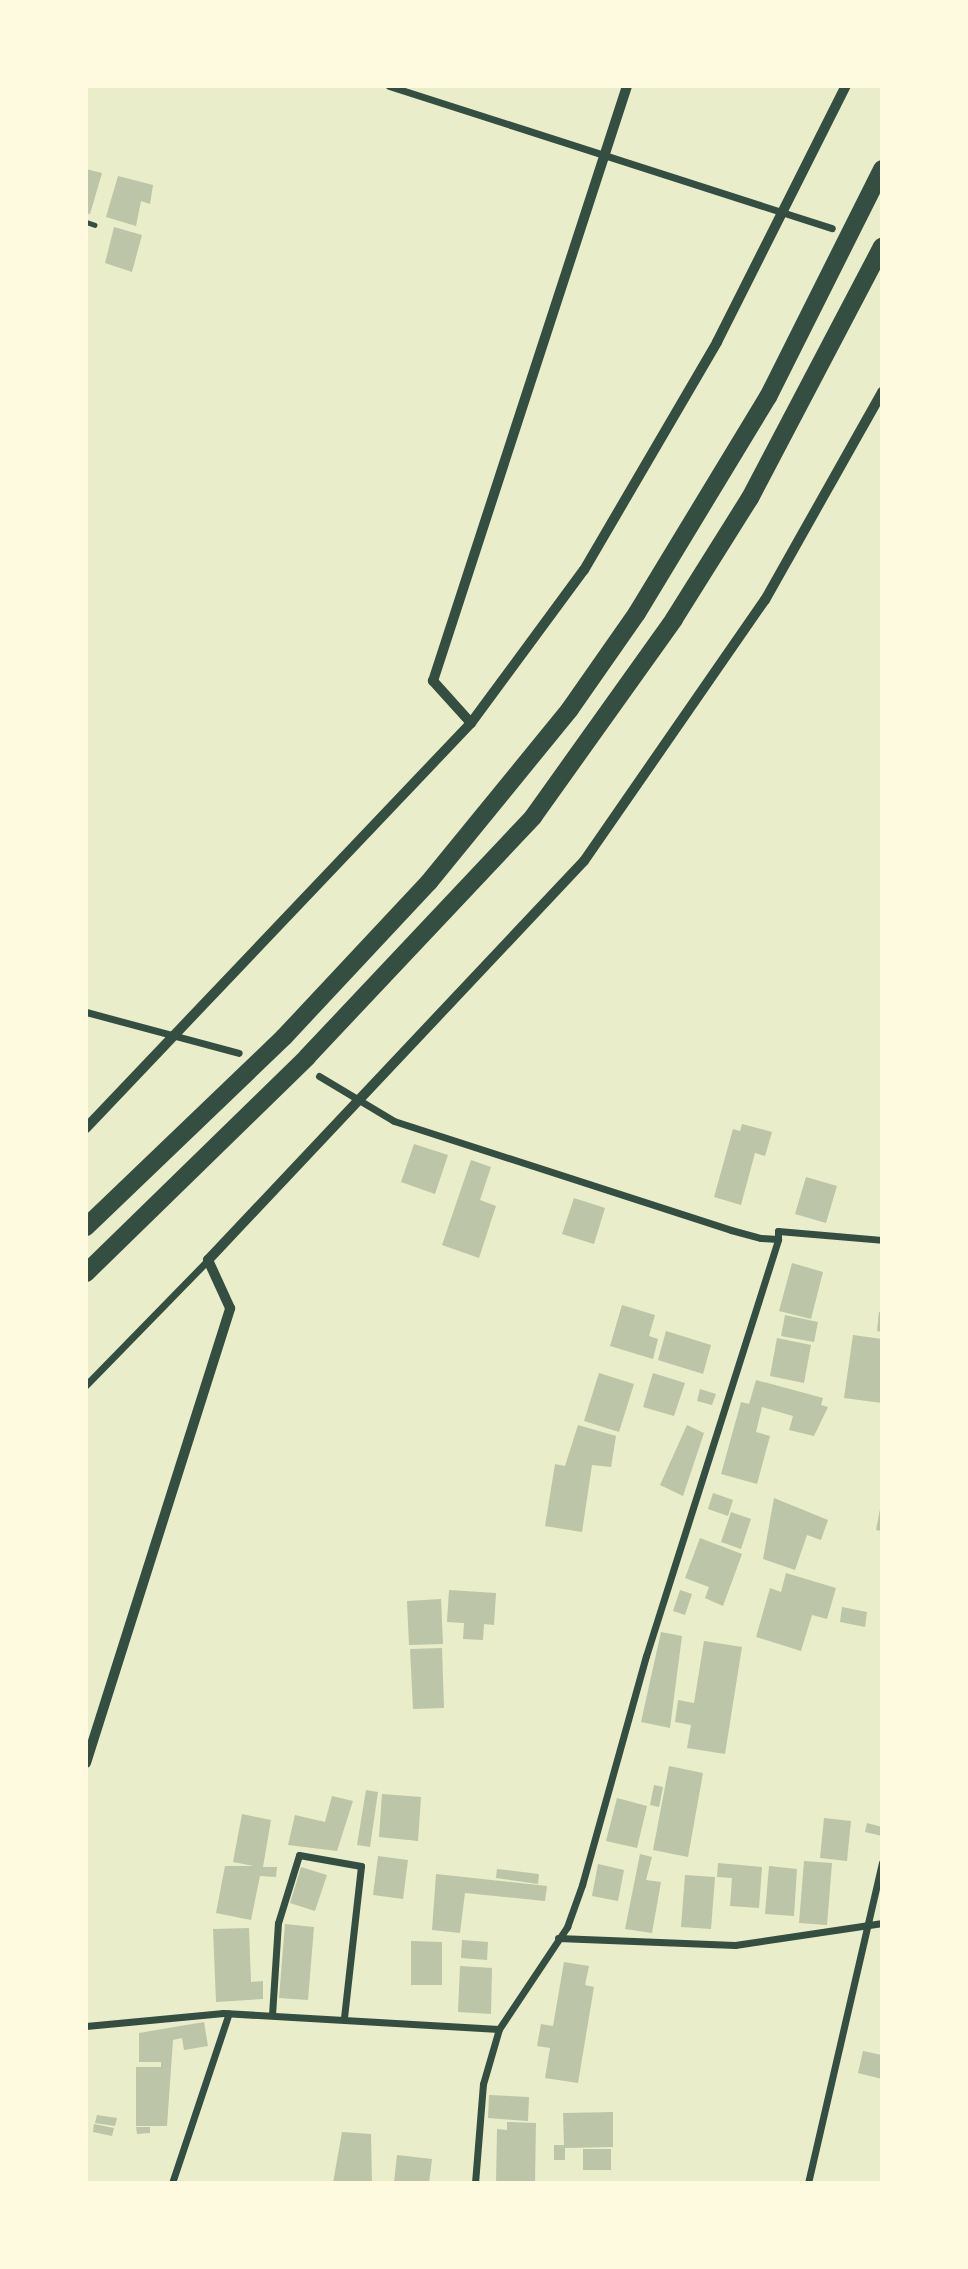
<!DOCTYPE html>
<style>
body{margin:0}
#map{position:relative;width:968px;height:2269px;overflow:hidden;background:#e9edc9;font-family:Raleway,sans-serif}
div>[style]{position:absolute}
.building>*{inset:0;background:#bcc5a7}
.service>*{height:4.5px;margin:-2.25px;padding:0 2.25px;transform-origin:2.25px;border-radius:2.25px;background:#344e41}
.minor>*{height:7px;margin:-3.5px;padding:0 3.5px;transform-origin:3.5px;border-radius:3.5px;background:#344e41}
.tertiary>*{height:10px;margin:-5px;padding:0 5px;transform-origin:5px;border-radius:5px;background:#344e41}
.motorway>*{height:18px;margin:-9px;padding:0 9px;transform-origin:9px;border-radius:9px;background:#344e41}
span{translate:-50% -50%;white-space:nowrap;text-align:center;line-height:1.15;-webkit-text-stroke:6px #fefae0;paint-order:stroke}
.frame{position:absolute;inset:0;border:88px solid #fefae0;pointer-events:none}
</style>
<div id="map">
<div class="building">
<i style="clip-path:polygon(86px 169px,102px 173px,90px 214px,86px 213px)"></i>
<i style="clip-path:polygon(118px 176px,153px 185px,150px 204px,141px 201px,136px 226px,106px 217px)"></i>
<i style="clip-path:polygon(114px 227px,142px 235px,132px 272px,105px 263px)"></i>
<i style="clip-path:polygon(742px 1124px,772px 1132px,765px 1156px,755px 1153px,741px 1205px,714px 1197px,733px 1129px,740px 1131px)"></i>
<i style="clip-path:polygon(414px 1144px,448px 1155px,435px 1194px,401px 1182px)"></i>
<i style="clip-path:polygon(471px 1160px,491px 1167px,480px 1200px,496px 1206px,479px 1258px,442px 1245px)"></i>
<i style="clip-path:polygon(806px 1177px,837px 1186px,826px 1223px,795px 1214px)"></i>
<i style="clip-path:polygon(574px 1198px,605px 1208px,594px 1244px,562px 1234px)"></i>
<i style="clip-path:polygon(792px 1263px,823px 1272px,811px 1319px,779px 1311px)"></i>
<i style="clip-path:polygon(622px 1305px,655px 1315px,649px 1336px,658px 1339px,653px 1359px,610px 1346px)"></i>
<i style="clip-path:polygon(879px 1312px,882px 1312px,882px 1332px,877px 1331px)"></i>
<i style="clip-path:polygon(785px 1315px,818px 1322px,814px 1342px,781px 1336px)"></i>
<i style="clip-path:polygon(666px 1331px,711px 1345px,703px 1374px,658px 1360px)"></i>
<i style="clip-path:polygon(853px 1335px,882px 1339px,882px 1403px,844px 1398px)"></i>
<i style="clip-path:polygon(777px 1338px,811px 1345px,804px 1383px,770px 1376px)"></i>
<i style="clip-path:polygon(599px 1373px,634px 1384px,619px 1432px,584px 1421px)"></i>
<i style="clip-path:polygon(653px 1373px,685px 1383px,674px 1416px,643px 1407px)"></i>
<i style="clip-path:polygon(756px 1380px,823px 1398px,821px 1405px,828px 1407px,814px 1436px,789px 1430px,793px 1416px,762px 1407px,756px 1432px,770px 1436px,757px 1484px,721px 1474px,741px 1402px,749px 1404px)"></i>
<i style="clip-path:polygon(700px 1389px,716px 1394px,712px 1405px,697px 1401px)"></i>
<i style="clip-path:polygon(578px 1425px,616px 1436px,611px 1467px,592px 1465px,582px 1532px,545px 1526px,555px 1464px,565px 1466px)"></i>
<i style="clip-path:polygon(687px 1425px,704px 1433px,683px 1496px,660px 1485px)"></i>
<i style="clip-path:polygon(713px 1493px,733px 1500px,728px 1516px,708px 1509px)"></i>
<i style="clip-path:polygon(774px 1498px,828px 1520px,821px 1540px,807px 1535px,795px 1570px,763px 1559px)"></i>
<i style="clip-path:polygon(881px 1504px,882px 1504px,882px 1531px,876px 1530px)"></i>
<i style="clip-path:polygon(731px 1512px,751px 1519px,741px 1549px,721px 1542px)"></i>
<i style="clip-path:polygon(700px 1538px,742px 1554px,723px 1606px,705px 1598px,709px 1587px,685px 1578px)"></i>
<i style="clip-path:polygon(786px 1573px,836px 1588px,827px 1619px,812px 1615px,801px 1651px,756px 1637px,770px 1588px,781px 1592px)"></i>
<i style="clip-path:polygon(449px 1590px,496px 1593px,494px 1625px,484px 1624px,483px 1640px,463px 1639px,464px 1623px,447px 1622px)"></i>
<i style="clip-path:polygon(680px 1590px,692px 1594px,685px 1615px,673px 1611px)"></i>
<i style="clip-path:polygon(441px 1599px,443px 1644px,409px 1645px,407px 1601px)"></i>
<i style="clip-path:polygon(842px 1607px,867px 1612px,865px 1627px,840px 1622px)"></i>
<i style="clip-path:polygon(661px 1632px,682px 1636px,670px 1728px,641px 1722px)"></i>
<i style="clip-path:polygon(704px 1641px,742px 1647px,725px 1754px,687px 1748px,691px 1725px,675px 1722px,678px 1700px,694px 1703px)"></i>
<i style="clip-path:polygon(442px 1648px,444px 1708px,413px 1709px,410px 1649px)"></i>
<i style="clip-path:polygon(669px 1766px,703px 1773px,688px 1857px,653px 1850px)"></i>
<i style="clip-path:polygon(654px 1785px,663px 1787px,659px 1807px,650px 1805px)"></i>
<i style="clip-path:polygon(366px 1790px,378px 1792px,370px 1847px,357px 1845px)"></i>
<i style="clip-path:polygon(382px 1794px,421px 1797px,418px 1841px,379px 1837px)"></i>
<i style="clip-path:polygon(332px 1796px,353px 1801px,337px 1851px,288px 1845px,295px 1815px,325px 1822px)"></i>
<i style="clip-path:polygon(617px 1798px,647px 1806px,637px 1848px,606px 1841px)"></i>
<i style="clip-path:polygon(242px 1814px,271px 1820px,263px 1867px,277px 1867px,276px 1877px,260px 1876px,251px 1920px,216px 1913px,225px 1866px,254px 1866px,233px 1862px)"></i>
<i style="clip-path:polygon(824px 1818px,851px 1821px,847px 1861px,820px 1858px)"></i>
<i style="clip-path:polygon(867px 1823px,882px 1827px,882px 1836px,865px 1832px)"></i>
<i style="clip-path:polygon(640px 1854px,652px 1857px,646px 1880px,661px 1882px,652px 1933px,625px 1929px)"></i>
<i style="clip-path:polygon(378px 1856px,408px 1860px,403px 1899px,373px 1895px)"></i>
<i style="clip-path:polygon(804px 1861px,832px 1863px,827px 1925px,799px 1923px)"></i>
<i style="clip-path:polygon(718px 1863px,762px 1867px,759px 1908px,730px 1906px,732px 1878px,717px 1877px)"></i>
<i style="clip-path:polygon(598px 1864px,624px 1870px,618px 1901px,592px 1896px)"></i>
<i style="clip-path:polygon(769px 1866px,797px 1869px,794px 1916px,765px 1914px)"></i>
<i style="clip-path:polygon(301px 1867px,327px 1875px,315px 1911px,290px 1903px)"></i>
<i style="clip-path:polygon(497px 1869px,539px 1874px,538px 1884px,496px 1878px)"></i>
<i style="clip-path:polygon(436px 1874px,547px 1886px,545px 1901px,465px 1893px,460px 1933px,432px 1930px)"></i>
<i style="clip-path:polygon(685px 1875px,715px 1877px,711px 1929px,681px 1927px)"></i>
<i style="clip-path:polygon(285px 1924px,314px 1927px,308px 2000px,279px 1998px)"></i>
<i style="clip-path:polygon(249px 1928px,251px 1982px,263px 1981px,263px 1999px,216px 2002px,213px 1929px)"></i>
<i style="clip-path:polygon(462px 1940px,488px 1942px,487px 1960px,461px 1958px)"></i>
<i style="clip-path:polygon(411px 1941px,442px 1942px,442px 1985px,411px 1985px)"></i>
<i style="clip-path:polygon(564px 1962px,589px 1966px,585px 1985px,594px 1987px,578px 2083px,545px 2078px,550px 2048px,537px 2046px,541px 2024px,553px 2026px)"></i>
<i style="clip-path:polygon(460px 1966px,492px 1968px,491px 2014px,458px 2012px)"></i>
<i style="clip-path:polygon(204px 2022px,208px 2046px,184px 2050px,182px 2038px,173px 2040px,167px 2126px,136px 2126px,136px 2067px,161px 2067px,161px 2062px,139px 2062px,139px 2033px)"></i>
<i style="clip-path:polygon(863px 2051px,882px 2055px,882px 2079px,858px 2073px)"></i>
<i style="clip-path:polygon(489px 2095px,529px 2097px,528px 2121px,488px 2118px)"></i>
<i style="clip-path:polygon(613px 2112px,613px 2147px,565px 2148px,565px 2160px,554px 2160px,554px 2145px,564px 2145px,563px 2113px)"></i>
<i style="clip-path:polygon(97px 2115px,117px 2118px,115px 2126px,95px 2123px)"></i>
<i style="clip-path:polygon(507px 2122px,536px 2123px,535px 2183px,496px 2183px,497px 2129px,507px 2130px)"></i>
<i style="clip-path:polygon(94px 2124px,114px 2128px,112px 2136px,93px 2132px)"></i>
<i style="clip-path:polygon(136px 2127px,150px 2127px,150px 2133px,137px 2134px)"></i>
<i style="clip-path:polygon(342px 2132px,371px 2134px,372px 2183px,333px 2183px)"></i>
<i style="clip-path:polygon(583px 2149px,611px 2149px,611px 2170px,583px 2170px)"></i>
<i style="clip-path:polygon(397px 2155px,432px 2159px,429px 2183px,394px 2183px)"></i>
</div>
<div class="service">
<i style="left:86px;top:222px;width:9px;rotate:18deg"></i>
</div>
<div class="minor">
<i style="left:389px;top:86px;width:465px;rotate:17.8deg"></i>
<i style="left:86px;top:1012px;width:158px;rotate:15deg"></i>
<i style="left:319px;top:1076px;width:87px;rotate:31deg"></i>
<i style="left:394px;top:1121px;width:354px;rotate:17.9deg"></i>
<i style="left:731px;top:1230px;width:31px;rotate:15deg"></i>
<i style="left:761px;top:1238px;width:17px;rotate:3deg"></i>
<i style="left:778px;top:1239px;width:8px;rotate:-90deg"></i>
<i style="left:778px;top:1231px;width:104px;rotate:4.9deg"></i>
<i style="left:86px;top:1385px;width:175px;rotate:-45.7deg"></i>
<i style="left:558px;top:1938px;width:177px;rotate:2.3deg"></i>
<i style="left:735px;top:1945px;width:149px;rotate:-8.5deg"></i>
<i style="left:272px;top:2015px;width:92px;rotate:-86.3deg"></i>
<i style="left:278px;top:1923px;width:71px;rotate:-72.8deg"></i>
<i style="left:299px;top:1855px;width:63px;rotate:10.1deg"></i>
<i style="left:361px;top:1866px;width:153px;rotate:96.4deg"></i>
<i style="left:86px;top:2026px;width:138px;rotate:-5.4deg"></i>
<i style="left:223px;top:2013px;width:276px;rotate:3.3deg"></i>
<i style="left:172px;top:2183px;width:179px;rotate:-71.5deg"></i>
<i style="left:475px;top:2183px;width:99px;rotate:-85.4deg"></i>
<i style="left:483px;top:2084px;width:57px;rotate:-73.8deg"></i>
<i style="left:499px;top:2029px;width:123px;rotate:-56.3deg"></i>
<i style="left:567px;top:1927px;width:45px;rotate:-70.3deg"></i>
<i style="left:582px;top:1885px;width:238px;rotate:-74.4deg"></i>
<i style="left:646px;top:1656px;width:437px;rotate:-72.4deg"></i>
<i style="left:808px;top:2183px;width:329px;rotate:-77deg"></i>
</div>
<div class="tertiary">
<i style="left:471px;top:723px;width:57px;rotate:-132.1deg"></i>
<i style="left:433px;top:681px;width:626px;rotate:-71.94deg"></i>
<i style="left:86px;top:1128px;width:559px;rotate:-46.45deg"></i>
<i style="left:471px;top:723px;width:190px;rotate:-53.6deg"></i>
<i style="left:584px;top:570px;width:264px;rotate:-59.7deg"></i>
<i style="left:717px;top:342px;width:287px;rotate:-63.3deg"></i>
<i style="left:86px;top:1763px;width:477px;rotate:-72.4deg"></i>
<i style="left:230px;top:1308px;width:53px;rotate:-114.6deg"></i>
<i style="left:208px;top:1260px;width:548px;rotate:-46.7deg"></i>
<i style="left:584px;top:861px;width:318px;rotate:-55.3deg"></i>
<i style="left:765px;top:600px;width:239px;rotate:-60.6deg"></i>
</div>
<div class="motorway">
<i style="left:86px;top:1227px;width:274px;rotate:-43.8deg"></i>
<i style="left:284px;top:1037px;width:212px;rotate:-46.9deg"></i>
<i style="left:429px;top:882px;width:223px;rotate:-50.8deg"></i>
<i style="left:570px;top:709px;width:117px;rotate:-55.1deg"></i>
<i style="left:637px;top:613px;width:253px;rotate:-58.8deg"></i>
<i style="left:768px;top:397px;width:255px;rotate:-63.4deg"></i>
<i style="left:86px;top:1273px;width:309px;rotate:-44.3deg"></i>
<i style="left:307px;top:1057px;width:330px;rotate:-46.7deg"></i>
<i style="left:533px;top:817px;width:243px;rotate:-54.5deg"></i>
<i style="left:674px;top:619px;width:143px;rotate:-57.9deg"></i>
<i style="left:750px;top:498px;width:284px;rotate:-62.3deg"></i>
</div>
<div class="frame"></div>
</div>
